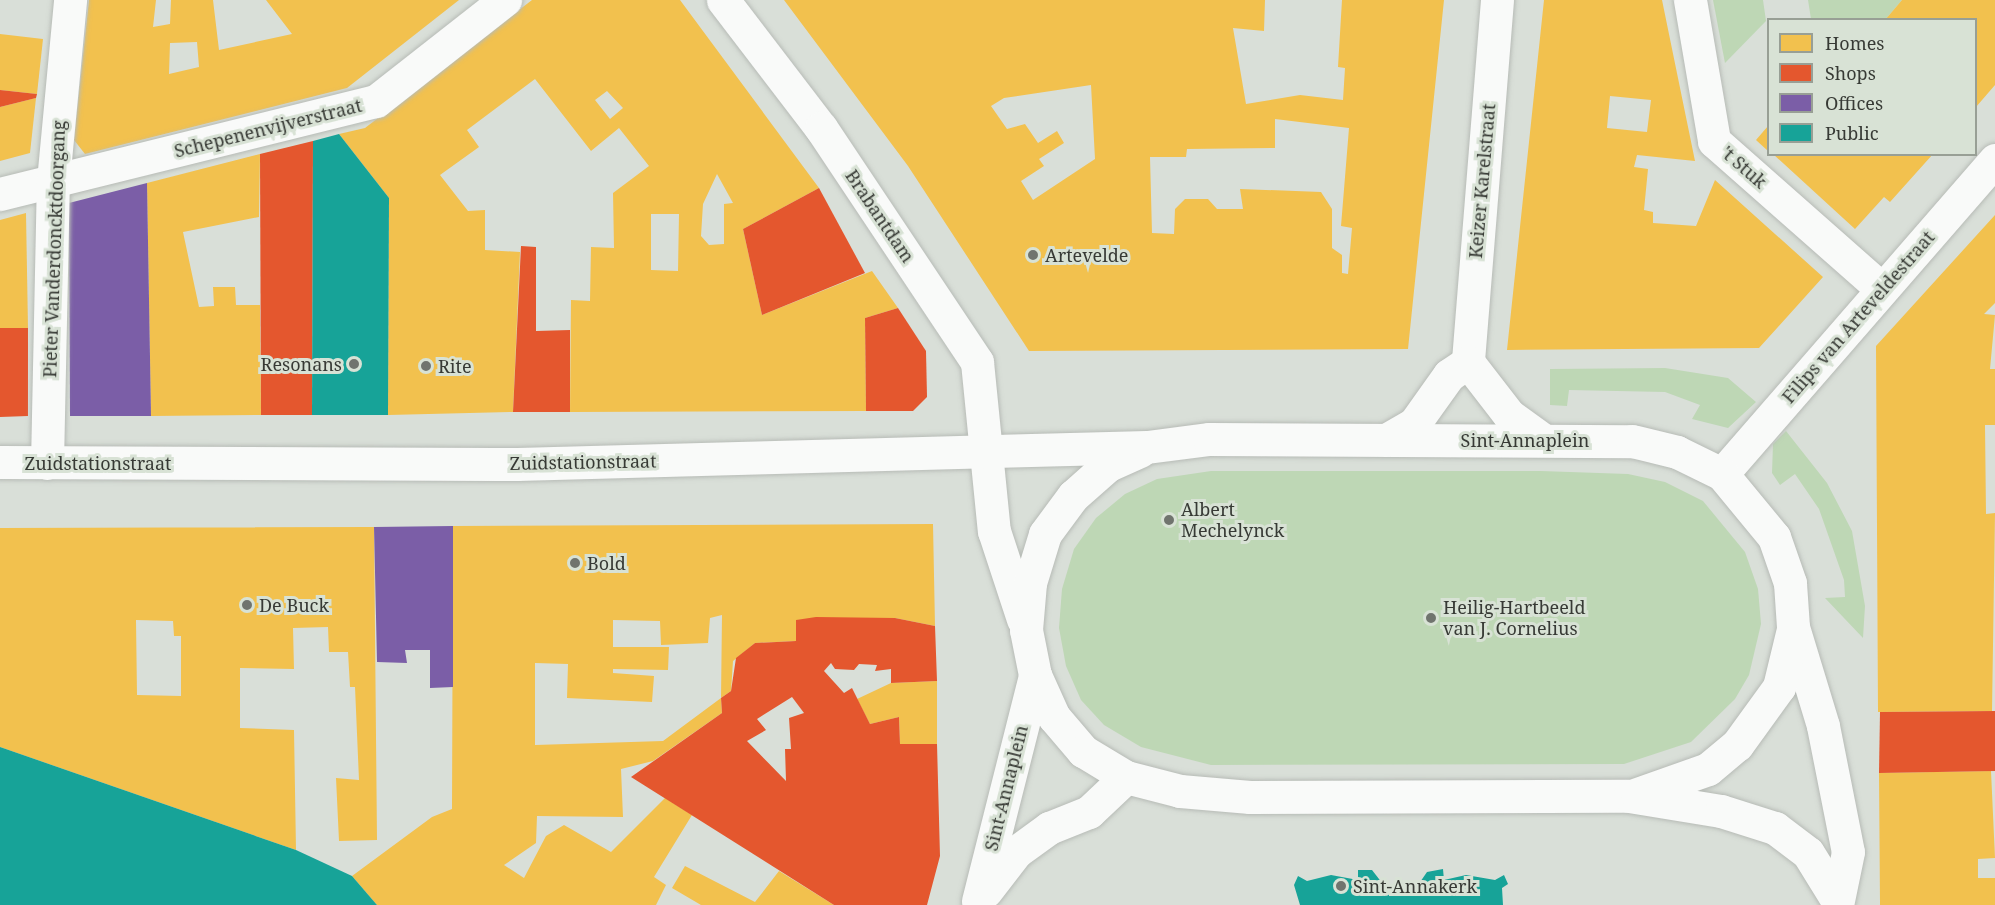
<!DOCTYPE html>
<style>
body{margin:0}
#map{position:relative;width:1995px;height:905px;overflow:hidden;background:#d9dfd8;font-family:"Noto Serif",serif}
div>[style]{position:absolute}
.green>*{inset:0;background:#bed7b5}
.homes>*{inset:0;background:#f2c14e}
.shops>*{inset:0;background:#e4572e}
.offices>*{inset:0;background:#7b5ea7}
.public>*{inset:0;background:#17a398}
.roads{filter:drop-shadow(0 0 2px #b7bbb6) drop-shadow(0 0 2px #b7bbb6)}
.street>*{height:33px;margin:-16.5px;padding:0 16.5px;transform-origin:16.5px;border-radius:16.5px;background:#f9faf9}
.secondary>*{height:33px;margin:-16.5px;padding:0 16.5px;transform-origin:16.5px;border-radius:16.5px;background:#f9faf9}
.dots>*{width:16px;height:16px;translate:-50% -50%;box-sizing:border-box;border:3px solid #d8e2d5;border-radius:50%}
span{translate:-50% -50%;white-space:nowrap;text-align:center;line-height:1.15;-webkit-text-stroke:6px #d8e2d5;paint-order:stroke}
.street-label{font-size:18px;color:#373a35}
.poi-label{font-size:18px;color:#373a35}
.left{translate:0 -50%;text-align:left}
.right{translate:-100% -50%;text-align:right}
.legend{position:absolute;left:1767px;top:18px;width:210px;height:138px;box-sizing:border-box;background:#d8e2d5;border:2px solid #989f95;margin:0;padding:8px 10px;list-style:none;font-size:18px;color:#373a35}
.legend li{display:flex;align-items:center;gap:12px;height:30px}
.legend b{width:30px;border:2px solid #989f95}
</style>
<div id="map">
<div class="green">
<i style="clip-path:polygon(1713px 0,1763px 0,1766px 21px,1725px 63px)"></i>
<i style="clip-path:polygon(1808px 0,1902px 0,1885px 20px,1811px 19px)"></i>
<i style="clip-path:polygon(1665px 368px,1728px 378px,1756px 402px,1728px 428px,1692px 419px,1700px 405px,1665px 392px,1569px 390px,1567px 406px,1550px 405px,1550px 369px)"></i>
<i style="clip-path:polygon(1786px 431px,1827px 483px,1852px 531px,1865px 606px,1863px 638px,1825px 598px,1845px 597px,1844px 580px,1819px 509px,1795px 474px,1780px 485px,1772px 473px,1773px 444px)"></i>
<i style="clip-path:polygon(1211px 471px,1541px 471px,1628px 474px,1665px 482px,1703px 501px,1745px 552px,1758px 589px,1761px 624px,1749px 675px,1735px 699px,1691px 742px,1624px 764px,1211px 765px,1141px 747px,1104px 725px,1081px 700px,1066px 666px,1059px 628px,1062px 589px,1074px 549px,1096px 518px,1125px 494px,1157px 479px)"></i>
</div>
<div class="homes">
<i style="clip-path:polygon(evenodd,89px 0,156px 0,153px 27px,170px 24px,171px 0,213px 0,219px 50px,292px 34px,266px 0,459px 0,347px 88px,85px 154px,74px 140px,89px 0,197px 42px,199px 67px,169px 74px,170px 43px,197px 42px)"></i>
<i style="clip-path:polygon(evenodd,532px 0,680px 0,819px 188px,743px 229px,762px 315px,872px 271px,898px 308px,865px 318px,866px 411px,570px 412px,571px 300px,590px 301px,591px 247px,614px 248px,613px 193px,649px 166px,619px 128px,591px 151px,535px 79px,467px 130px,479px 147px,440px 175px,468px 211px,485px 210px,485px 250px,520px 252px,513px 412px,388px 415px,389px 198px,339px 134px,365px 128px,532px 0,607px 91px,623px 108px,610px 119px,595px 100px,607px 91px,532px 0,717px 174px,733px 203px,724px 204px,724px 244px,709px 245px,701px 236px,703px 204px,717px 174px,532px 0,651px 214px,679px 214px,678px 271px,651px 270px,651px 214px)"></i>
<i style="clip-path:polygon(evenodd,784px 0,1265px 0,1264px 31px,1233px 28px,1246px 104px,1300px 95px,1343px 100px,1345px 68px,1338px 67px,1342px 0,1444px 0,1408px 349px,1029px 351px,908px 166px,784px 0,1091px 85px,1095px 159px,1033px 200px,1021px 181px,1044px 166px,1039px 159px,1064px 143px,1057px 131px,1038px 143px,1025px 124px,1007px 129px,991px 106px,1004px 98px,1091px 85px,784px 0,1275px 119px,1349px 128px,1341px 226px,1352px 228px,1348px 274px,1342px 273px,1342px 255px,1332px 248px,1332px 209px,1321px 192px,1240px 189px,1243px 209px,1217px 209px,1208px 199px,1185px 199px,1175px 209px,1174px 234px,1152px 233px,1150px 157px,1186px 157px,1187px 149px,1275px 148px,1275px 119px)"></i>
<i style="clip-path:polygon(evenodd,1544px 0,1662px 0,1695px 161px,1637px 155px,1634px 167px,1648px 169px,1644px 210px,1653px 212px,1653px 223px,1696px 226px,1715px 180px,1823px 277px,1759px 348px,1507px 350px,1544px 0,1610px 96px,1651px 100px,1647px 132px,1607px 128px,1610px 96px)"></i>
<i style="clip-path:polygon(1902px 0,1995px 0,1995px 85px,1976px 107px,1976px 20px,1885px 20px)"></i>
<i style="clip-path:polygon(0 34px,43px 39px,37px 94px,0 90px)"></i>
<i style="clip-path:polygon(36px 98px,30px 153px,0 161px,0 107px)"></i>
<i style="clip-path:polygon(1768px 126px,1768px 151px,1756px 140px)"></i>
<i style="clip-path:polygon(260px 154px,259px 217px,183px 232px,199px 307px,214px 306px,213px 287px,235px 287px,236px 305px,260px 305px,261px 415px,151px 416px,147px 183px)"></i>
<i style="clip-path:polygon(1773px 154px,1933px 154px,1890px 202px,1884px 197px,1855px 229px)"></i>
<i style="clip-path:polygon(26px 213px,28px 328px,0 328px,0 220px)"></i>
<i style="clip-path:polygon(1995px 215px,1995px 303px,1984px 314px,1995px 315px,1990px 369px,1995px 369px,1995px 425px,1985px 425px,1986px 514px,1995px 513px,1992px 711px,1878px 712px,1876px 346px)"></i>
<i style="clip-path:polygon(933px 524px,935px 626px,895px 618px,796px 620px,796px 641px,755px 643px,733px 661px,731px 691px,721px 698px,722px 615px,710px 618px,708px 643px,661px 645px,660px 621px,613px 620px,613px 647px,669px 647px,668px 670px,613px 669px,613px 673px,654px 676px,652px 702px,567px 698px,568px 664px,535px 663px,535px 745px,663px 741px,721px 698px,722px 713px,653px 761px,621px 769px,623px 817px,537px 816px,536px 843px,504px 865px,524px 878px,546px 836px,564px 825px,611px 852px,665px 798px,692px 815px,654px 877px,666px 885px,656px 905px,377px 905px,352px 876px,432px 817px,452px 809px,453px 526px)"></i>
<i style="clip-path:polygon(evenodd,374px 527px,377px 840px,339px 841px,336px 778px,359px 780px,355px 687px,350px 687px,348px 652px,329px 652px,328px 627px,293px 628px,294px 669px,240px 668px,240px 728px,294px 730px,296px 850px,0 747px,0 528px,374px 527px,136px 620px,173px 621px,174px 636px,181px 636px,181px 696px,137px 695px,136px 620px)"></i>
<i style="clip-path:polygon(937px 681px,937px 744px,900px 744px,899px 717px,870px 724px,857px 699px,891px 683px)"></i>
<i style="clip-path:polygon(1991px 771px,1995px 858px,1978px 859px,1978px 878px,1995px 878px,1995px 905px,1880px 905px,1879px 773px)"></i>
<i style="clip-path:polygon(685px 866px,755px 902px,779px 871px,834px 905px,701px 905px,672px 888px)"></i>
</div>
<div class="shops">
<i style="clip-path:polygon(0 90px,37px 94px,36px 98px,0 107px)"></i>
<i style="clip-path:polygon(313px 141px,312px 415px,261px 415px,260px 154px)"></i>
<i style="clip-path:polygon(819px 188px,865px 273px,762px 315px,743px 229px)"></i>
<i style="clip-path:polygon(521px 246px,536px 247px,536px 331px,570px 330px,570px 412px,513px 412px)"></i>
<i style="clip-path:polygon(898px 308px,926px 351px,927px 397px,913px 411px,866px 411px,865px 318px)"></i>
<i style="clip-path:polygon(0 328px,28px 328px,28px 416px,0 417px)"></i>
<i style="clip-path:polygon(evenodd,816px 617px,895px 618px,935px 626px,937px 681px,891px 683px,891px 669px,875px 671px,877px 665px,859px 664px,854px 670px,835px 669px,831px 663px,824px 671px,844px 693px,852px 688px,870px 724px,899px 717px,900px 744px,937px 744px,940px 856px,927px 905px,834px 905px,631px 777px,722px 713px,721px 698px,731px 691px,736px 658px,755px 643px,796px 641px,796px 620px,816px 617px,792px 697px,804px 713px,789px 718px,791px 749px,785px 749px,786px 781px,747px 741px,766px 730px,757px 719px,792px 697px)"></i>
<i style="clip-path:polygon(1995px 711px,1995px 771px,1879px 773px,1880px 712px)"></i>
</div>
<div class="offices">
<i style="clip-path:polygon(147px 183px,151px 416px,70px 416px,69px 203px)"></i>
<i style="clip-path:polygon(453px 526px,453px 687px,430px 688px,430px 650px,405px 650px,407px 663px,377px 662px,374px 527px)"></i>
</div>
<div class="public">
<i style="clip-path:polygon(339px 134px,389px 198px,388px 415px,312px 415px,313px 141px)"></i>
<i style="clip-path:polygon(0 747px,296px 850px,352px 876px,377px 905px,0 905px)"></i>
<i style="clip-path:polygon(1443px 869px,1444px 880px,1466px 875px,1495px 880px,1504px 875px,1508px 884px,1502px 888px,1503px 905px,1300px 905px,1294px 885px,1298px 876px,1307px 881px,1331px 875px,1358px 880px,1358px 870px,1372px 870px,1386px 888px,1416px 888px,1427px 872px)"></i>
</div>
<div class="roads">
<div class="street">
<i style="left:1690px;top:0;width:143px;rotate:80.3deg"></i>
<i style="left:1714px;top:141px;width:222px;rotate:41.4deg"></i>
<i style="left:0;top:194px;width:387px;rotate:-13.9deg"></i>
<i style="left:376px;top:101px;width:164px;rotate:-38.1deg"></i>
<i style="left:47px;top:463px;width:282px;rotate:-88.8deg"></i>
<i style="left:53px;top:181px;width:182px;rotate:-84.6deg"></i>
<i style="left:1722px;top:474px;width:416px;rotate:-49deg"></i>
</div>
<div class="secondary">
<i style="left:723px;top:0;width:161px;rotate:52.6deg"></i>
<i style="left:821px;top:128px;width:281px;rotate:56.3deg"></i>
<i style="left:977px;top:362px;width:170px;rotate:84.3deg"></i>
<i style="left:994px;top:531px;width:93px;rotate:71.8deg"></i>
<i style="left:1497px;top:0;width:363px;rotate:94.6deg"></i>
<i style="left:1468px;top:362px;width:67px;rotate:52.3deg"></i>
<i style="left:1509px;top:415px;width:41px;rotate:36deg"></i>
<i style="left:1386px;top:440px;width:32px;rotate:-30deg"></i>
<i style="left:1414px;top:424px;width:60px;rotate:-54.5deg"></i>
<i style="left:1449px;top:375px;width:23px;rotate:-34deg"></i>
<i style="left:1140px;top:451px;width:36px;rotate:156deg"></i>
<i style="left:1107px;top:466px;width:45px;rotate:138.6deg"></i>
<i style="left:1073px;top:496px;width:47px;rotate:126.4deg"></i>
<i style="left:1045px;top:534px;width:51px;rotate:107deg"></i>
<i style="left:1030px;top:583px;width:47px;rotate:94.9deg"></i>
<i style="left:1026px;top:630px;width:46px;rotate:78.7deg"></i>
<i style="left:1035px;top:675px;width:46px;rotate:65.7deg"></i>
<i style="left:1054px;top:717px;width:45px;rotate:49.5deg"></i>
<i style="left:1083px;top:751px;width:50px;rotate:31.2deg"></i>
<i style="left:1126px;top:777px;width:56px;rotate:14.5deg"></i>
<i style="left:1180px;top:791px;width:70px;rotate:4.9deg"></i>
<i style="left:1250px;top:797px;width:379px;rotate:-0.2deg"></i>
<i style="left:1629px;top:796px;width:93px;rotate:9.3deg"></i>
<i style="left:1721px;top:811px;width:57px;rotate:17.5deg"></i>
<i style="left:1775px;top:828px;width:41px;rotate:37.1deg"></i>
<i style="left:1808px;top:853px;width:55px;rotate:58.3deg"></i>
<i style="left:0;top:462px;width:517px;rotate:0.22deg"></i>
<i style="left:517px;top:464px;width:630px;rotate:-1.55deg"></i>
<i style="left:1147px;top:447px;width:63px;rotate:-7.4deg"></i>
<i style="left:1209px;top:439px;width:423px;rotate:0.3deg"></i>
<i style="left:1632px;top:441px;width:46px;rotate:13.7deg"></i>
<i style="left:1677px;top:452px;width:50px;rotate:26.1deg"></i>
<i style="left:1722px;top:474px;width:82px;rotate:50.5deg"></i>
<i style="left:1774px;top:537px;width:49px;rotate:70.8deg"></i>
<i style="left:1790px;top:583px;width:44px;rotate:86.1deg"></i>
<i style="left:1793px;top:627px;width:103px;rotate:73.1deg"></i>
<i style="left:1823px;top:726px;width:128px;rotate:78.8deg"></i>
<i style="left:1848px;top:852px;width:54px;rotate:101.7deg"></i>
<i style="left:1637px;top:794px;width:75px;rotate:-19.4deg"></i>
<i style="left:1708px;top:769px;width:38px;rotate:-40deg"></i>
<i style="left:1737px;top:745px;width:72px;rotate:-54.1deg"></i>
<i style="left:1779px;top:687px;width:60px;rotate:-76.4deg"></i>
<i style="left:986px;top:891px;width:49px;rotate:-52.4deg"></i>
<i style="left:1016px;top:852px;width:41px;rotate:-36deg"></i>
<i style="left:1049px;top:828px;width:43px;rotate:-21.8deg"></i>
<i style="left:1089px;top:812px;width:51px;rotate:-43.4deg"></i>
<i style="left:978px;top:901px;width:233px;rotate:-75.8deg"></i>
</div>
</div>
<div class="dots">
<i style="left:1033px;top:255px;background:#70746e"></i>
<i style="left:354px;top:364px;background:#70746e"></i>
<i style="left:426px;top:366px;background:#70746e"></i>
<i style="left:1169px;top:520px;background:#70746e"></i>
<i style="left:575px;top:563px;background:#70746e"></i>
<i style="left:247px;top:605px;background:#70746e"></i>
<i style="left:1431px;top:618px;background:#70746e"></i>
<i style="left:1341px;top:886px;background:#70746e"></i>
</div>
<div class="street-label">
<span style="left:268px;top:128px;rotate:-14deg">Schepenenvijverstraat</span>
<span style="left:1744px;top:167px;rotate:41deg">'t Stuk</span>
<span style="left:1482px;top:181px;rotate:-85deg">Keizer Karelstraat</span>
<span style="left:880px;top:216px;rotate:56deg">Brabantdam</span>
<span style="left:54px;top:249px;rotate:-88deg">Pieter Vanderdoncktdoorgang</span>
<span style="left:1858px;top:317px;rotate:-49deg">Filips van Arteveldestraat</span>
<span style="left:1525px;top:440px">Sint-Annaplein</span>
<span style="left:583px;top:462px;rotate:-1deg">Zuidstationstraat</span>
<span style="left:98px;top:463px">Zuidstationstraat</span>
<span style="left:1006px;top:788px;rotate:-76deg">Sint-Annaplein</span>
</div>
<div class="poi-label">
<span class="left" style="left:1045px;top:255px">Artevelde</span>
<span class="right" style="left:342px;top:364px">Resonans</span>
<span class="left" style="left:438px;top:366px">Rite</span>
<span class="left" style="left:1181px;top:520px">Albert<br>Mechelynck</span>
<span class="left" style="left:587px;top:563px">Bold</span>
<span class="left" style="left:259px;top:605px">De Buck</span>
<span class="left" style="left:1443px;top:618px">Heilig-Hartbeeld<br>van J. Cornelius</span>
<span class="left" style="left:1353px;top:886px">Sint-Annakerk</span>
</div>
<ul class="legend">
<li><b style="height:16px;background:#f2c14e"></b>Homes</li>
<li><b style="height:16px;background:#e4572e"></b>Shops</li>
<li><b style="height:16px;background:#7b5ea7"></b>Offices</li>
<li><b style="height:16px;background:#17a398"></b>Public</li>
</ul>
</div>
